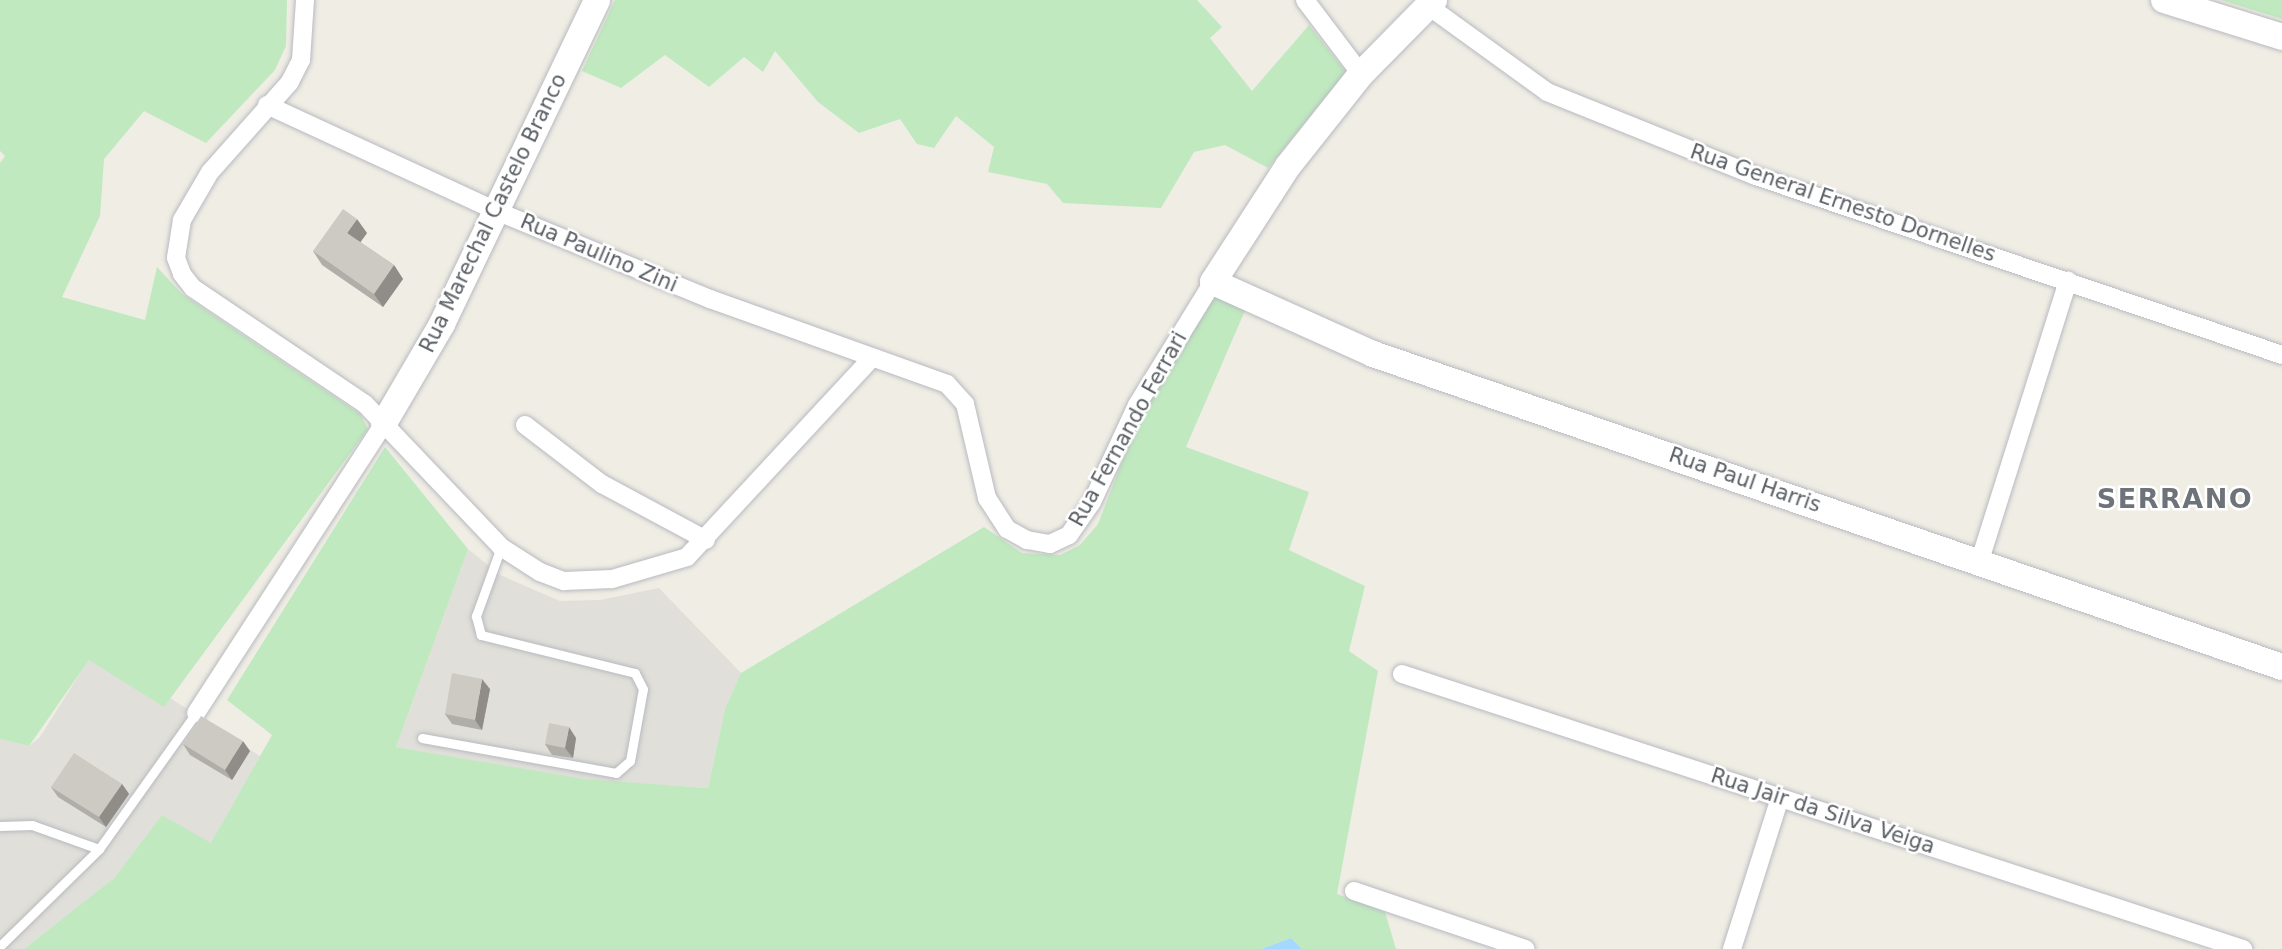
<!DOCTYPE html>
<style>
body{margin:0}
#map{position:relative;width:2282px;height:949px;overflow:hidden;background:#f0ede5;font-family:"DejaVu Sans",sans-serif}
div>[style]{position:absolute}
.industrial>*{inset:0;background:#e0dfd9}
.green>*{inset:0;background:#c0e9c0}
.water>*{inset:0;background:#a5d8ff}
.roads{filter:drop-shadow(0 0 2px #b7babf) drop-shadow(0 0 2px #b7babf)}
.lane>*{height:9px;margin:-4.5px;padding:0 4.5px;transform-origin:4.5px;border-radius:4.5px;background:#fff}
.street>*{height:18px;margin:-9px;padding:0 9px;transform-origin:9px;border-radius:9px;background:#fff}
.secondary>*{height:26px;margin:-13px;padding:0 13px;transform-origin:13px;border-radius:13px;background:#fff}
.wall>*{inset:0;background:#b0aea9}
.shaded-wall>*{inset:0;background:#908d89}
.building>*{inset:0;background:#cdcac4}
span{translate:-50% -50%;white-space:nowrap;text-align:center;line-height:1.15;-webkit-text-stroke:5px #fff;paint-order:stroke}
.street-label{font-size:21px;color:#5c6166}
.district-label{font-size:27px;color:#6d7378;font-weight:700;letter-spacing:1.5px}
</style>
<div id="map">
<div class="industrial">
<i style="clip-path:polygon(468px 549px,500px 575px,560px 601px,600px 600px,659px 588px,741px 673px,725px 709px,708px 788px,579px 779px,396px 747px)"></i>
<i style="clip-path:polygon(89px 659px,164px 706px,170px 698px,260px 756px,211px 844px,162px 815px,114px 878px,24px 949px,0 949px,0 739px,29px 746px,40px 737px)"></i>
</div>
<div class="green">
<i style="clip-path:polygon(0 0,287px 0,286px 46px,275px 70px,206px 143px,144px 111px,104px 159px,100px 216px,62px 297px,145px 320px,157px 267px,182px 294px,360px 414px,368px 429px,164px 707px,89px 660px,29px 746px,0 739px,0 163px,5px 156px,0 151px)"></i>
<i style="clip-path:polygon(615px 0,1197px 0,1222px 27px,1210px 38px,1252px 91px,1309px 25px,1346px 72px,1268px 168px,1225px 145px,1194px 152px,1161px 208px,1063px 203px,1047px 184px,988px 172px,994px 147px,956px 116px,934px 148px,917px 144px,900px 119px,859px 133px,818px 102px,775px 51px,763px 72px,744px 57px,709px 87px,665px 55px,621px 88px,582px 71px)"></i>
<i style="clip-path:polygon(2221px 0,2282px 0,2282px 19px)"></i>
<i style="clip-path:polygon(1214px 291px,1247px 306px,1186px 447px,1309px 492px,1289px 550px,1365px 586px,1349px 651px,1378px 671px,1337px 894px,1385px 912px,1396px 949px,1302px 949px,1291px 938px,1261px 949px,24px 949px,114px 878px,162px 815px,211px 843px,272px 735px,227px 700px,385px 447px,468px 549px,396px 747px,584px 779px,708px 788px,725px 709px,741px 673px,984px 527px,1022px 553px,1060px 555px,1080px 545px,1098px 524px,1143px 408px)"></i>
</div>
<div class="water">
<i style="clip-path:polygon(1291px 938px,1302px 949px,1261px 949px)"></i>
</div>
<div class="roads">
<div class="lane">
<i style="left:422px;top:738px;width:197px;rotate:10.2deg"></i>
<i style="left:616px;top:773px;width:18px;rotate:-41deg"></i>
<i style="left:630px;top:761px;width:73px;rotate:-79.8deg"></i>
<i style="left:643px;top:689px;width:18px;rotate:-117deg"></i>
<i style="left:635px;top:673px;width:159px;rotate:-166.1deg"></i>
<i style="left:481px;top:635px;width:20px;rotate:-105deg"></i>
<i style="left:476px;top:616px;width:73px;rotate:-70.1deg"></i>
<i style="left:0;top:826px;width:32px;rotate:-2deg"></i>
<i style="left:32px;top:825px;width:71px;rotate:19.7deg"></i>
<i style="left:0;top:946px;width:139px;rotate:-44.4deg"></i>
<i style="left:99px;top:849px;width:167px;rotate:-54.5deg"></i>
</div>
<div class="street">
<i style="left:305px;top:0;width:60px;rotate:93.8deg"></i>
<i style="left:301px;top:60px;width:25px;rotate:117deg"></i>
<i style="left:290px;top:82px;width:120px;rotate:131.6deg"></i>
<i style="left:210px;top:172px;width:56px;rotate:120.3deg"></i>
<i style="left:182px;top:220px;width:38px;rotate:99deg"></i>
<i style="left:176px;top:258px;width:17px;rotate:69deg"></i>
<i style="left:182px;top:274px;width:18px;rotate:52deg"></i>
<i style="left:193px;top:288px;width:207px;rotate:34deg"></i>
<i style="left:365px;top:404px;width:197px;rotate:46.4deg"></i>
<i style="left:501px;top:547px;width:46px;rotate:32.7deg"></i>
<i style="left:540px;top:572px;width:26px;rotate:21deg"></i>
<i style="left:564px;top:581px;width:48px;rotate:-2.4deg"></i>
<i style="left:612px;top:579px;width:78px;rotate:-16.3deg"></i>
<i style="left:687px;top:557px;width:269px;rotate:-47.1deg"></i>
<i style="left:1305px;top:0;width:93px;rotate:52.9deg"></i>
<i style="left:1427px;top:5px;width:148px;rotate:35.9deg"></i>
<i style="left:1547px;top:92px;width:225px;rotate:21.9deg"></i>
<i style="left:1756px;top:176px;width:556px;rotate:18.79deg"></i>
<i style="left:267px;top:105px;width:250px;rotate:24.8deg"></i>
<i style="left:494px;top:210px;width:234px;rotate:22.4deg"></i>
<i style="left:710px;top:299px;width:252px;rotate:19.7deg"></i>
<i style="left:947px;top:384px;width:27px;rotate:48deg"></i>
<i style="left:965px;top:404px;width:97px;rotate:76.8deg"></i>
<i style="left:987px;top:498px;width:37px;rotate:57deg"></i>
<i style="left:1007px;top:529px;width:23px;rotate:29deg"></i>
<i style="left:1027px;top:540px;width:23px;rotate:10deg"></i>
<i style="left:1050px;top:544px;width:21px;rotate:-25deg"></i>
<i style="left:1069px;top:535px;width:40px;rotate:-55.1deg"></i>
<i style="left:1092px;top:502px;width:107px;rotate:-65.1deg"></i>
<i style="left:1137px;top:405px;width:145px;rotate:-58.3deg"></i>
<i style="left:525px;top:425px;width:97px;rotate:37.5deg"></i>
<i style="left:602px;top:484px;width:118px;rotate:28.3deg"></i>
<i style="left:1980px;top:560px;width:293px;rotate:-72.5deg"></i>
<i style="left:1402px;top:674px;width:885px;rotate:18.11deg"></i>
<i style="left:196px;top:713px;width:346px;rotate:-57deg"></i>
<i style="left:1354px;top:891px;width:181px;rotate:18.7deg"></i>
<i style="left:1732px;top:949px;width:158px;rotate:-72.4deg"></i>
</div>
<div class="secondary">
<i style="left:1434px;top:0;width:104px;rotate:134.6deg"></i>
<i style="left:1361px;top:74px;width:117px;rotate:128.4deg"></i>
<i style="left:1288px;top:166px;width:138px;rotate:122.9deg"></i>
<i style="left:1213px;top:282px;width:175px;rotate:24.2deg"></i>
<i style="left:1373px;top:354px;width:961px;rotate:19deg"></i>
<i style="left:2164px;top:0;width:124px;rotate:17.4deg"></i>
<i style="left:384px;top:423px;width:115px;rotate:-59.6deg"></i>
<i style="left:442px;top:324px;width:359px;rotate:-64.4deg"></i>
</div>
</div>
<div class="wall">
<i style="clip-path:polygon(367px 233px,360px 242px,394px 265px,403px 279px,383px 307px,322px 265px,313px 251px)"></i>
<i style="clip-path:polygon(490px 689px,482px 730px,452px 724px,445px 714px)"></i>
<i style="clip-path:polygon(576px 738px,573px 758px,552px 755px,545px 744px)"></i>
<i style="clip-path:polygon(183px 744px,250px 751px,232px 780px,190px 755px)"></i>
<i style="clip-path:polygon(122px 784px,129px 794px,106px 827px,58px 797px,51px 787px)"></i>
</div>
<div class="shaded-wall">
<i style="clip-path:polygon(357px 219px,367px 233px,357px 247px,347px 233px)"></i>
<i style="clip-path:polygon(394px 265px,403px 279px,383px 307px,374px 294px)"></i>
<i style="clip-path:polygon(482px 679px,490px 689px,482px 730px,475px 720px)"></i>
<i style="clip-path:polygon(569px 727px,576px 738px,573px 758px,565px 748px)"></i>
<i style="clip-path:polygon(243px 741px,250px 751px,232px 780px,225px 770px)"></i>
<i style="clip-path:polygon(122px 784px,129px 794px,106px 827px,99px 817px)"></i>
</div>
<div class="building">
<i style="clip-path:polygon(343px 209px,357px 219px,347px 233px,394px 265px,374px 294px,313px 251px)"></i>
<i style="clip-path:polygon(452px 673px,482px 679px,475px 720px,445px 714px)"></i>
<i style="clip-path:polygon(201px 716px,243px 741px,225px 770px,183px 744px)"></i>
<i style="clip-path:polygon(549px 723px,569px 727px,565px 748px,545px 744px)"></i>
<i style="clip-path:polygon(74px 753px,122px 784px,99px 817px,51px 787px)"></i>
</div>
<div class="street-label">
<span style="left:1843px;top:203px;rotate:19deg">Rua General Ernesto Dornelles</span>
<span style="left:493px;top:213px;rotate:-64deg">Rua Marechal Castelo Branco</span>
<span style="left:599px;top:253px;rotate:23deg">Rua Paulino Zini</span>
<span style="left:1128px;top:429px;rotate:-61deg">Rua Fernando Ferrari</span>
<span style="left:1745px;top:480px;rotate:19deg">Rua Paul Harris</span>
<span style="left:1823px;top:811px;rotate:18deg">Rua Jair da Silva Veiga</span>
</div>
<div class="district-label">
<span style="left:2175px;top:499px">SERRANO</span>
</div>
</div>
